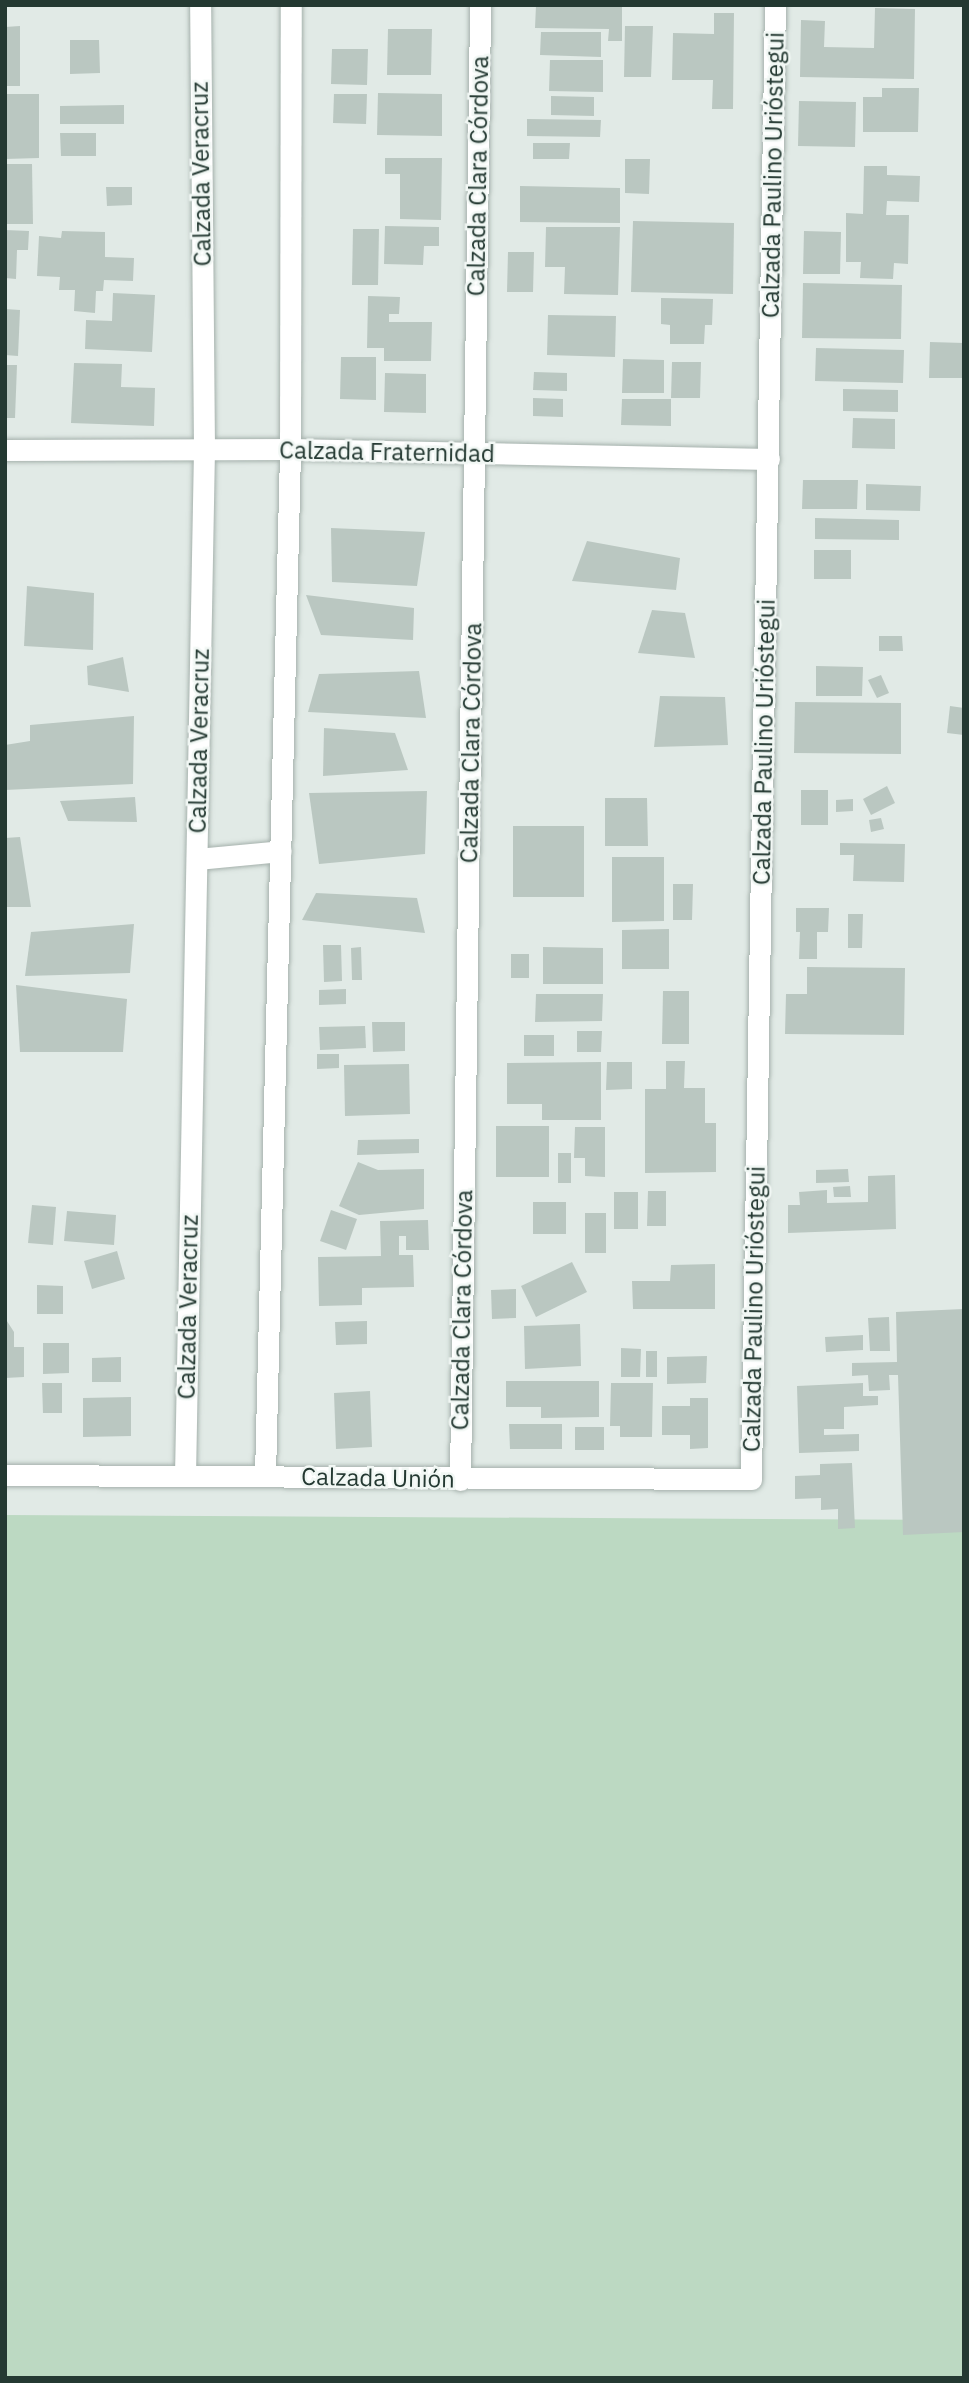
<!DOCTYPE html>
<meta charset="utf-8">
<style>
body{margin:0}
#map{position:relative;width:969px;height:2383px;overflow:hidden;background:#e1eae6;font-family:"IBM Plex Sans",sans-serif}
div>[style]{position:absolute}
.green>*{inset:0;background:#bcd9c2}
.building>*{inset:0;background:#bac7c1}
.roads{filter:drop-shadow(0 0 2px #a5b1ac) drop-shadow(0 0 2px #a5b1ac)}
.street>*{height:21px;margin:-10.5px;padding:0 10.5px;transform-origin:10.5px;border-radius:10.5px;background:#fff}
span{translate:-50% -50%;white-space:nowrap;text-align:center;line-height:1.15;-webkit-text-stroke:5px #f1f7f4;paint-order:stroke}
.street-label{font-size:24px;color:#243932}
.frame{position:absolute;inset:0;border:7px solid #243932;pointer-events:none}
</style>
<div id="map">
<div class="green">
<i style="clip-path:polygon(5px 1515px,964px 1520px,964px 2378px,5px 2378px)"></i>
</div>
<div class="building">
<i style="clip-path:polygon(536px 5px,622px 5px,622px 41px,608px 41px,609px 29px,535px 28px)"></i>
<i style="clip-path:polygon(875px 8px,915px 9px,914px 79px,800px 77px,801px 20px,825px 21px,824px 47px,874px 48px)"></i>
<i style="clip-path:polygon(714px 13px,734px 13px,733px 109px,712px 109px,713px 80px,672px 80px,673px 33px,714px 34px)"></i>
<i style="clip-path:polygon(20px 26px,20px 86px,5px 86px,5px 27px)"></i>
<i style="clip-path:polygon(625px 26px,653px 26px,651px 77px,624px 77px)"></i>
<i style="clip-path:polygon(388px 29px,432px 29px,431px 75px,387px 75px)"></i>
<i style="clip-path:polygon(541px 32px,601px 32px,601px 57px,540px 55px)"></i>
<i style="clip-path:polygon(70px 40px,99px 40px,100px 73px,70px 74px)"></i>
<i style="clip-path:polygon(332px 49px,368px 49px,367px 85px,331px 84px)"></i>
<i style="clip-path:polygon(550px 60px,603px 60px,603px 92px,549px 91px)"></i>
<i style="clip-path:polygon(882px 88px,919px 88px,918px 132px,863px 132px,863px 97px,882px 97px)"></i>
<i style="clip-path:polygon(378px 93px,442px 94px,442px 136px,377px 135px)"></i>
<i style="clip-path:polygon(5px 94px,39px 94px,39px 158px,5px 159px)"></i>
<i style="clip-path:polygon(334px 94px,367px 94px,366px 124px,333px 123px)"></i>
<i style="clip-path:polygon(551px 96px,594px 97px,594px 116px,551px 115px)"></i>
<i style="clip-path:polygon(799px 101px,856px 102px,855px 147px,798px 146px)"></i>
<i style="clip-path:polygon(124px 105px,124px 124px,60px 124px,60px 106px)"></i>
<i style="clip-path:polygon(527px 119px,601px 120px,600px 137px,527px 136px)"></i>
<i style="clip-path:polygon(60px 133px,96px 133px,96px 156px,61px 156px)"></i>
<i style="clip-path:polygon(533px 143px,570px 143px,569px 159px,533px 159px)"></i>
<i style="clip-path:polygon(385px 158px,442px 158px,441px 220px,400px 219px,400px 174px,385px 174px)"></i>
<i style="clip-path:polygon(625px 159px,650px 159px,649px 194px,625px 193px)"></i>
<i style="clip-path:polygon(5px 164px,32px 164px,33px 224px,5px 224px)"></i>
<i style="clip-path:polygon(864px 166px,887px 166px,887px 175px,920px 176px,919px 202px,887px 201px,886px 215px,909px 215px,908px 264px,894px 263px,893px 279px,860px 278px,861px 262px,846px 262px,846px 213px,863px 214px)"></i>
<i style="clip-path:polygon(520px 186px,620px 188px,620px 223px,520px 222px)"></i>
<i style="clip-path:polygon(106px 187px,132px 187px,132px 205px,107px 206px)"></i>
<i style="clip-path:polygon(633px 221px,734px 223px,733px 294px,631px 292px)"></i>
<i style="clip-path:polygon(385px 226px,439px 227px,439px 246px,424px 246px,423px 265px,384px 264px)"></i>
<i style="clip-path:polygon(546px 227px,620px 227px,618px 295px,564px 294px,565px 267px,545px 267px)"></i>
<i style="clip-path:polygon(353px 229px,379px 229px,378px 285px,352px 285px)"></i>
<i style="clip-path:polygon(5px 230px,29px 231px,28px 250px,17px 250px,16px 279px,5px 278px)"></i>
<i style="clip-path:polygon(62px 231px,105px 232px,105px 257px,134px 258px,133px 281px,104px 280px,103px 291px,96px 291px,95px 313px,74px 311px,75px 290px,59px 290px,60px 277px,37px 276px,39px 236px,61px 238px)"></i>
<i style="clip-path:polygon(804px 231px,841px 232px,840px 274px,803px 274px)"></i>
<i style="clip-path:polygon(508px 252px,534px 252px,533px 292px,507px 292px)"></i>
<i style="clip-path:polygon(803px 283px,902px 285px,901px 339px,802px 338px)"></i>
<i style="clip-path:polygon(113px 293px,155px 295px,152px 352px,85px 349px,86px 320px,112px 321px)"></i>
<i style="clip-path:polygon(368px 296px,400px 297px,399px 314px,389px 314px,389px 322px,432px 322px,431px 361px,384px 361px,384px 348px,367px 348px)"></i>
<i style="clip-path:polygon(661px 298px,713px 299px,712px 325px,705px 325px,704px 344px,670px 344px,670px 325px,661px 324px)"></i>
<i style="clip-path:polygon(5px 309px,20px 310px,18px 356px,5px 355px)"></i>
<i style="clip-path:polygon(548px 315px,616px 316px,615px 357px,547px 355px)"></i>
<i style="clip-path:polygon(930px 342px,964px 343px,964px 378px,929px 378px)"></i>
<i style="clip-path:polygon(816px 348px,904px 350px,903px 383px,815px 381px)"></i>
<i style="clip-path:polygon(341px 357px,376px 357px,376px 400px,340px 399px)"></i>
<i style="clip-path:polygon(623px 359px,664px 360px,664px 393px,622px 393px)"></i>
<i style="clip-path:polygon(672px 362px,701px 362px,700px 398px,671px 398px)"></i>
<i style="clip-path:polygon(74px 363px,122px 364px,121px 387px,155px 388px,154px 426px,71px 423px)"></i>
<i style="clip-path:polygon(5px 365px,17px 365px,15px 418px,5px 418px)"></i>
<i style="clip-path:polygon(534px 372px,567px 373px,567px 391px,533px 390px)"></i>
<i style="clip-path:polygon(385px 373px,426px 374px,426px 413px,384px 412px)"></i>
<i style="clip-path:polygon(843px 389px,898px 390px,898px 412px,843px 411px)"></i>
<i style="clip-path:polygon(533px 398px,563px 399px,563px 417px,533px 416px)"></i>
<i style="clip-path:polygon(622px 399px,671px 399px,671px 426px,621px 425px)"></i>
<i style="clip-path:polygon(853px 418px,895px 419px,895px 449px,852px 448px)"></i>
<i style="clip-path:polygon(803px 480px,858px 480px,857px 509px,802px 509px)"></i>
<i style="clip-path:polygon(866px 484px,921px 486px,920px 511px,866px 510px)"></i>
<i style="clip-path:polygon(815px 518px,899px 520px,899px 540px,815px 539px)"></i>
<i style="clip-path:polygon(331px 528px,425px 532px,417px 586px,332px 582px)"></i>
<i style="clip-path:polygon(587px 541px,680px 558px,676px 590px,572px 581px)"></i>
<i style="clip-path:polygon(814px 550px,851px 550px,851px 579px,814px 579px)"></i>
<i style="clip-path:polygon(27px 586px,94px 593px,93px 650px,24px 646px)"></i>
<i style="clip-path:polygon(306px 595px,414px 608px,413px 640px,321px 635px)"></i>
<i style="clip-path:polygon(652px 610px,685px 613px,695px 658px,638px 653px)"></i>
<i style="clip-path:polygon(879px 636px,902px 636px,903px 651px,879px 651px)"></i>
<i style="clip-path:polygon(123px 657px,129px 692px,88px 685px,87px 666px)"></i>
<i style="clip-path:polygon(816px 666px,863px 667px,862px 696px,816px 696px)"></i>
<i style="clip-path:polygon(419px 671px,426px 718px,308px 712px,319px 674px)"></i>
<i style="clip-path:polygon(881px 675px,889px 693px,877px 698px,868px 680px)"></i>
<i style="clip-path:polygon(660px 696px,725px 697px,728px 745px,654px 747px)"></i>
<i style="clip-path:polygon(795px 702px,901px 703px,901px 754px,794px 753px)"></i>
<i style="clip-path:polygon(950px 706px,964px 708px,964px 735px,947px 733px)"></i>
<i style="clip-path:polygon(134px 716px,133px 784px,5px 790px,5px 745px,30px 741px,30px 725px)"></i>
<i style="clip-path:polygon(324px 728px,395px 733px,408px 770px,323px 776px)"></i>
<i style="clip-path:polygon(887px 786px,895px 803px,871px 815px,863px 799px)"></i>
<i style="clip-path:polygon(801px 790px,828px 790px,828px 825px,801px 825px)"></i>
<i style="clip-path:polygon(427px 791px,425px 854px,319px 864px,309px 793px)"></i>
<i style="clip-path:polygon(135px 797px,137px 822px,68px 821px,60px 801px)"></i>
<i style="clip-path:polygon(605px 798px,647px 798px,648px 846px,605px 846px)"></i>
<i style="clip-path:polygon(853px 799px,853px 811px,836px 812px,836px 800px)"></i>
<i style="clip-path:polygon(881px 818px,884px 829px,871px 832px,869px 820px)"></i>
<i style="clip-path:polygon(513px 826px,584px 826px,584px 897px,513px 897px)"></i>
<i style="clip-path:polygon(20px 837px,31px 907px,5px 907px,5px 838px)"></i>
<i style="clip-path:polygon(840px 843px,905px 844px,904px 882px,853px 881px,854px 855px,840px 855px)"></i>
<i style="clip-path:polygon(612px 857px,664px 857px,664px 921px,612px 922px)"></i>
<i style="clip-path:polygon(673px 884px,693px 884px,692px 920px,673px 920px)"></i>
<i style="clip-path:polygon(316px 893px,417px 898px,425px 933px,302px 920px)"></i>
<i style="clip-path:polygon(796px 908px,829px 908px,828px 932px,817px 932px,817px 959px,799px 959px,800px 932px,796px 932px)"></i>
<i style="clip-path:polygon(848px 914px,863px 914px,862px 948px,848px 948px)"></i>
<i style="clip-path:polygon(134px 924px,130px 973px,25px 976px,31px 932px)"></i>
<i style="clip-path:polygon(669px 929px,669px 969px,622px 969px,622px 930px)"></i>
<i style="clip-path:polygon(323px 945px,341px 945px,342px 981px,324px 982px)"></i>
<i style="clip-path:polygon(361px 947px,362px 980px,352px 980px,351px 948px)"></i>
<i style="clip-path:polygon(543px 947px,603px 948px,603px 984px,543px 984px)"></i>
<i style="clip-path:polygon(511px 954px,529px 954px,529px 978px,511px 978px)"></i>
<i style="clip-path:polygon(807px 967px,905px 968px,904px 1035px,785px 1034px,786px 994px,807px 994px)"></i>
<i style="clip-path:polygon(16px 985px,127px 999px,123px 1052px,20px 1052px)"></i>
<i style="clip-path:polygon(346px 989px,346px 1004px,319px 1005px,319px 990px)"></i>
<i style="clip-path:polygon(663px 991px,689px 991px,689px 1044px,662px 1044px)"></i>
<i style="clip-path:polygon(536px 994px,603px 994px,602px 1021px,535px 1022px)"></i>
<i style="clip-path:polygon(372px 1022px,405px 1022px,405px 1051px,373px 1052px)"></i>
<i style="clip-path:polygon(365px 1026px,366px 1048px,320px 1050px,319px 1027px)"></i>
<i style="clip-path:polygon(577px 1031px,602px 1031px,601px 1052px,577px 1052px)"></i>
<i style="clip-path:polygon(524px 1035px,554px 1035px,554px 1056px,524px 1056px)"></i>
<i style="clip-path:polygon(317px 1054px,339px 1054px,339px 1068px,317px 1069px)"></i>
<i style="clip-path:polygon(666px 1061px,685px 1061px,684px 1088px,705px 1088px,705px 1123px,716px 1123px,716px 1172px,645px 1173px,645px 1089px,666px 1089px)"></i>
<i style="clip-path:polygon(601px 1062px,601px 1120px,542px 1120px,542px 1104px,507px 1104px,507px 1063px)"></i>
<i style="clip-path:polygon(607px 1062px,632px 1062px,632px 1089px,606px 1090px)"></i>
<i style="clip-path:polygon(409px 1064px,410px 1114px,345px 1116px,344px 1065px)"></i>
<i style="clip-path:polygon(496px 1126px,549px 1126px,549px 1177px,496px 1177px)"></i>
<i style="clip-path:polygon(575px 1127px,605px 1127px,605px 1177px,585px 1176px,585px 1158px,574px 1158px)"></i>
<i style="clip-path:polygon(419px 1139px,419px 1153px,357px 1155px,358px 1140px)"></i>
<i style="clip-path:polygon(558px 1153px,571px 1153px,571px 1183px,558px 1183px)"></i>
<i style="clip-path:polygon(358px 1162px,378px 1170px,424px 1169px,424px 1209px,359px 1215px,339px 1206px)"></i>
<i style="clip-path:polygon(848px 1169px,849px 1182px,816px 1183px,816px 1170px)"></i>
<i style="clip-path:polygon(895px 1175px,896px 1229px,788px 1233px,788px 1205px,800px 1205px,799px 1192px,827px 1190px,827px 1203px,868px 1202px,868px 1176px)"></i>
<i style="clip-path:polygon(850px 1186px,851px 1197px,834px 1197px,833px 1187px)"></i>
<i style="clip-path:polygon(648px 1191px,666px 1191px,666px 1226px,647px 1226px)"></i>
<i style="clip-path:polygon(614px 1192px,638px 1192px,638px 1229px,614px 1229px)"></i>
<i style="clip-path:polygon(533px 1202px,566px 1202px,566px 1234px,533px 1234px)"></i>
<i style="clip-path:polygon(32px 1205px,56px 1207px,53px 1245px,28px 1243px)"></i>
<i style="clip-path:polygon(331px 1210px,357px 1219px,346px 1250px,320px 1241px)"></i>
<i style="clip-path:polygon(67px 1211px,116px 1215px,114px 1245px,64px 1241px)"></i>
<i style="clip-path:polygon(585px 1213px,606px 1213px,606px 1253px,585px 1253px)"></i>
<i style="clip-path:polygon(428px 1220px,429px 1250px,406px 1250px,406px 1236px,399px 1236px,399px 1255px,413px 1255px,414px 1287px,362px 1288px,362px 1305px,319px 1306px,318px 1257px,381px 1256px,380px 1221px)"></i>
<i style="clip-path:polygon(117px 1251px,125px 1279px,92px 1289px,84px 1261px)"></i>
<i style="clip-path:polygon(572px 1262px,587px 1292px,536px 1317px,521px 1286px)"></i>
<i style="clip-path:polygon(715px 1264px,715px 1309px,633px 1309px,632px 1281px,670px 1281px,671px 1265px)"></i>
<i style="clip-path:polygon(37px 1285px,63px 1286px,63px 1314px,37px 1314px)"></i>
<i style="clip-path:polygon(516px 1289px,516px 1318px,492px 1319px,491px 1290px)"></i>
<i style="clip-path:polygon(964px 1309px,964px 1532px,903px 1535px,898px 1375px,889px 1375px,890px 1390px,869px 1391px,868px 1375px,852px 1376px,852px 1363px,897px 1362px,896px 1312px)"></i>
<i style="clip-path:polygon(889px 1317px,890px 1351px,870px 1351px,868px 1318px)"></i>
<i style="clip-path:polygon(5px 1318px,14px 1332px,14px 1347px,24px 1347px,24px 1377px,5px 1378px)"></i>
<i style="clip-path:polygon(367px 1321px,367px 1344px,336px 1345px,335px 1322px)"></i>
<i style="clip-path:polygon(580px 1324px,581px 1366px,525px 1369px,524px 1326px)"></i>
<i style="clip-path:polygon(863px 1335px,863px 1350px,826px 1352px,825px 1337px)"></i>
<i style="clip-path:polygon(43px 1343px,69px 1343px,69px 1373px,43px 1374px)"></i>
<i style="clip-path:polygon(621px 1348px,641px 1349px,640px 1377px,621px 1377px)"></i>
<i style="clip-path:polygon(646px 1351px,657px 1351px,657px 1377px,646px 1377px)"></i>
<i style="clip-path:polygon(707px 1356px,706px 1383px,667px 1384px,667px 1357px)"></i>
<i style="clip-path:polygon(121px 1357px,121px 1382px,92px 1382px,92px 1358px)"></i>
<i style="clip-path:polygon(506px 1381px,599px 1381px,599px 1417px,541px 1418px,541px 1407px,506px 1407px)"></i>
<i style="clip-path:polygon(42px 1383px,62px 1383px,62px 1413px,43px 1413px)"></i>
<i style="clip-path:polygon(611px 1383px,653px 1383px,652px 1437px,620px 1437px,620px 1426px,610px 1426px)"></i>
<i style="clip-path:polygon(863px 1383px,863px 1396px,878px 1396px,878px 1405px,844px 1407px,844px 1429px,824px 1429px,824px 1435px,859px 1434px,859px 1451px,799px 1453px,797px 1386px)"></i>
<i style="clip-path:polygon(370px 1391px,372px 1447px,336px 1449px,334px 1393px)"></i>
<i style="clip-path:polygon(131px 1397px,131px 1436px,83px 1437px,83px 1398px)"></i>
<i style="clip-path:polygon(690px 1398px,708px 1398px,708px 1448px,690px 1449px,690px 1435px,662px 1435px,662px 1406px,690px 1406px)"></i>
<i style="clip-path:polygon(509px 1424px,562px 1424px,562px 1449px,510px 1449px)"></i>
<i style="clip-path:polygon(575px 1427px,604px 1427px,604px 1450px,575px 1450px)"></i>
<i style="clip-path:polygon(852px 1463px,855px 1528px,838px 1529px,838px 1509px,821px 1510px,821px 1498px,795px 1499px,795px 1476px,820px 1475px,820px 1464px)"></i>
</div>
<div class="roads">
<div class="street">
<i style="left:5px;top:450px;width:285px;rotate:-0.2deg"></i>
<i style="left:290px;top:449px;width:479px;rotate:1.2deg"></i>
<i style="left:197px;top:859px;width:84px;rotate:-5.4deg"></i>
<i style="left:5px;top:1475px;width:746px;rotate:0.31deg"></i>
<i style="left:751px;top:1479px;width:1474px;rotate:-89.07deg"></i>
<i style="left:265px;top:1475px;width:1026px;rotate:-88.6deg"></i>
<i style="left:290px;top:449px;width:444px;rotate:-89.9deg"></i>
<i style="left:185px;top:1476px;width:1028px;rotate:-88.94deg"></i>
<i style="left:204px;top:448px;width:443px;rotate:-90.5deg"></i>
<i style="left:460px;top:1480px;width:1475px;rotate:-89.22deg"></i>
</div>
</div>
<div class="street-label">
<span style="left:201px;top:174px;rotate:-91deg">Calzada Veracruz</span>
<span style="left:773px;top:175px;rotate:-89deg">Calzada Paulino Urióstegui</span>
<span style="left:478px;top:176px;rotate:-89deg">Calzada Clara Córdova</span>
<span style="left:387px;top:452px;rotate:1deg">Calzada Fraternidad</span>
<span style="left:199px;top:741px;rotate:-89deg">Calzada Veracruz</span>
<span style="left:764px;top:742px;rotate:-89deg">Calzada Paulino Urióstegui</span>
<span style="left:471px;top:743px;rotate:-89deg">Calzada Clara Córdova</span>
<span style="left:188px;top:1307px;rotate:-89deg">Calzada Veracruz</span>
<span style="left:754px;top:1309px;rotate:-89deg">Calzada Paulino Urióstegui</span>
<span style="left:462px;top:1310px;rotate:-89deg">Calzada Clara Córdova</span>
<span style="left:378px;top:1478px;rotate:1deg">Calzada Unión</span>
</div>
<div class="frame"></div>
</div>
